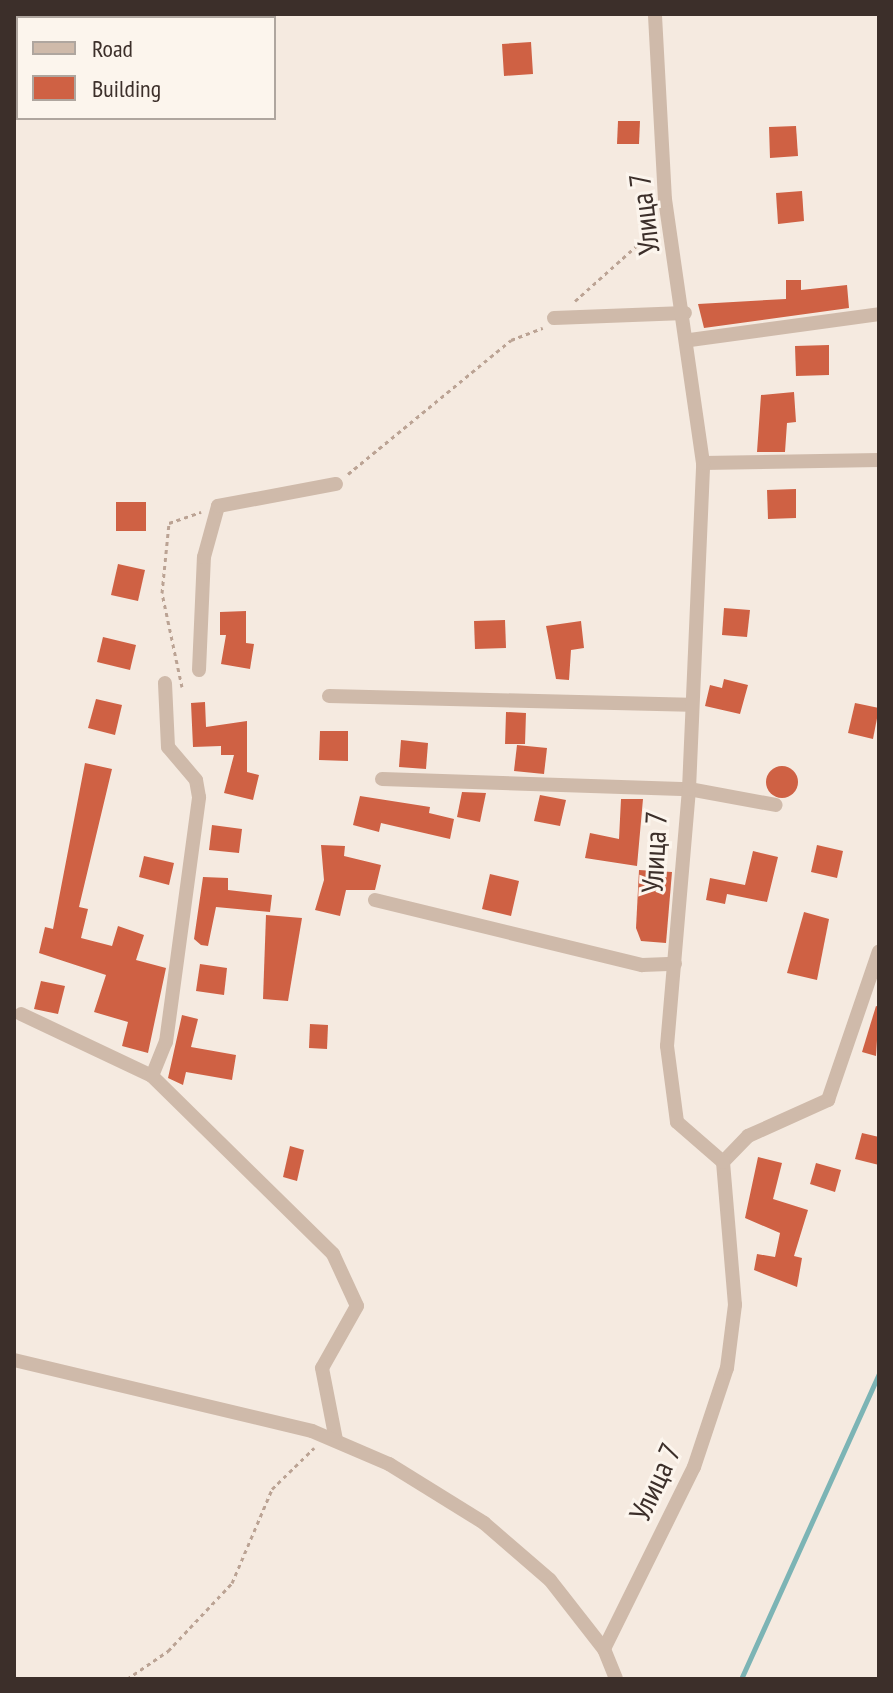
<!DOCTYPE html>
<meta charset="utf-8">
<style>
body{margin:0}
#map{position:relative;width:893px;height:1693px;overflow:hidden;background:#f5eae0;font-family:"PT Sans Narrow",sans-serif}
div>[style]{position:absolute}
.stream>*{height:5px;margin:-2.5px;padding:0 2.5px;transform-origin:2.5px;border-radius:2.5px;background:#7cb4b5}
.building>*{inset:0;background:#cf6144}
.round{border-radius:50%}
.path>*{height:3px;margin-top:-1.5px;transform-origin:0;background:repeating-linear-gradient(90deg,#bba394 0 4px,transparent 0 8px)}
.minor>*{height:14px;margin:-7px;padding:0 7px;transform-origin:7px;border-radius:7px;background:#cfbaaa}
span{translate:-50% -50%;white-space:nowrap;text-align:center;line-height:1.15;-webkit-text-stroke:6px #fcf5ed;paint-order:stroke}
.street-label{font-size:30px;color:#3c2f2a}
.frame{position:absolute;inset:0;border:16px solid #3c2f2a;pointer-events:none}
.legend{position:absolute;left:16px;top:16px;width:260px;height:104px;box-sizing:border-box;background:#fcf5ed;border:2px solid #afa69f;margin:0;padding:10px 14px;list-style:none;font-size:24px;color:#3c2f2a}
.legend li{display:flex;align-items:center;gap:16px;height:40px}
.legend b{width:40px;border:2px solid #afa69f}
</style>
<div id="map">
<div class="stream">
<i style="left:741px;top:1679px;width:335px;rotate:-65.7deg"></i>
</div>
<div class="building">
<i style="clip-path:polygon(531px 42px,533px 74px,504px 76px,502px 44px)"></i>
<i style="clip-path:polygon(618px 121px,640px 121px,639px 144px,617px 144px)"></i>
<i style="clip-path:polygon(796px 126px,798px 156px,770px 158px,769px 127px)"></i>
<i style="clip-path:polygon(802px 191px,804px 221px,778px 224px,776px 193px)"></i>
<i style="clip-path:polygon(786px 280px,801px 280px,801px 290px,847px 285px,849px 308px,704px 328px,698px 304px,786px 299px)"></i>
<i style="clip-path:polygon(829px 345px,829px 375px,796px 376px,795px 346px)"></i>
<i style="clip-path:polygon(794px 392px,796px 422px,787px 423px,785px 452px,757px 452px,761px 395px)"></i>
<i style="clip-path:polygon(796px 489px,796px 518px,768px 519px,767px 490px)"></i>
<i style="clip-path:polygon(116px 502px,146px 502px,146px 531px,116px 531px)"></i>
<i style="clip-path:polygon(118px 564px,145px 570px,138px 601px,111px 595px)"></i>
<i style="clip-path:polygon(724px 608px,750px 610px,747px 637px,722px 635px)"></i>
<i style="clip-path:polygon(246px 611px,246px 643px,254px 644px,250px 669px,221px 664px,226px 635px,220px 635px,220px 612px)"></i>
<i style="clip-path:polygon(505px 620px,506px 648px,475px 649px,474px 621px)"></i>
<i style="clip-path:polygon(581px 621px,584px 648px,571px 650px,569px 680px,556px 679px,546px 626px)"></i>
<i style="clip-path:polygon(103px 637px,136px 645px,130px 670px,97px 662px)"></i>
<i style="clip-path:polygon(724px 679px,748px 685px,740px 714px,705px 706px,710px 685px,722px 688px)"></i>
<i style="clip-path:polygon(96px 699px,122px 705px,115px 735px,88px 728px)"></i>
<i style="clip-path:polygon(205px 702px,206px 727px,247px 721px,247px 772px,259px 775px,253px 800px,224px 793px,234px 755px,221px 755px,221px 746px,193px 747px,191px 703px)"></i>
<i style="clip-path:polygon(855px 703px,879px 708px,873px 739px,848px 733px)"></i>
<i style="clip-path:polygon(506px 712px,526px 713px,525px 744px,505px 744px)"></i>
<i style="clip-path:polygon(320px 731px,348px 731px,348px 761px,319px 760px)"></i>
<i style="clip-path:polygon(401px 740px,428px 743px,426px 769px,399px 767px)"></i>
<i style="clip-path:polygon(517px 745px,547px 748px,544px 774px,514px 771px)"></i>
<i style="clip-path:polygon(85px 763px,112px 769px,79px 907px,88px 909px,81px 938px,112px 946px,118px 926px,144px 935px,136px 960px,166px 968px,148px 1053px,122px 1046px,128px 1022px,94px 1012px,106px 975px,39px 953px,45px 927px,53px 929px)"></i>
<i class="round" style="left:766px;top:766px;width:32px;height:32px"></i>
<i style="clip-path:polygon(462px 792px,486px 793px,480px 822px,457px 817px)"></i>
<i style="clip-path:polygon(540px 795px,566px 800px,560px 826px,534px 821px)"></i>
<i style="clip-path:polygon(360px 796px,430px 807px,429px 813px,454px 819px,450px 839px,381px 823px,379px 832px,353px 825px)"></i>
<i style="clip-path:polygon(621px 799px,643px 799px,637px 866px,585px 858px,590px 833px,619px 839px)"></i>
<i style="clip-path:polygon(212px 825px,242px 829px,239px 853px,209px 850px)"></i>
<i style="clip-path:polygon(321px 845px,345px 846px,344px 856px,381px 865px,375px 890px,346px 890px,340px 916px,315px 910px,324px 880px)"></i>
<i style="clip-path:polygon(817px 845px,843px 851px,837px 878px,811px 872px)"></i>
<i style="clip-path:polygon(753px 851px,778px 857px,767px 902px,727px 894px,725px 904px,706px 900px,710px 878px,745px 885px)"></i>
<i style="clip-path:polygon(144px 856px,174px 863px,169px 885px,139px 877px)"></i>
<i style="clip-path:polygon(639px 870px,672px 872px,666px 943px,641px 941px,636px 928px)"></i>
<i style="clip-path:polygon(490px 874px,519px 881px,511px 916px,482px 909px)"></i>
<i style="clip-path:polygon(203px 877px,228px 878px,228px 890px,272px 895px,270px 912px,216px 907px,208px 946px,201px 945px,194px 939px)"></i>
<i style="clip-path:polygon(804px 912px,829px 919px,817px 980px,787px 973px)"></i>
<i style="clip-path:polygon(266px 915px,302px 918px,288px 1001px,263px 999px)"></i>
<i style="clip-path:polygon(200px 964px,227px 968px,224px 995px,196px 991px)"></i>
<i style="clip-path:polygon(41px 981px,65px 986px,58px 1014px,34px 1009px)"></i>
<i style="clip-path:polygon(876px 1006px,879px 1007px,876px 1056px,862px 1052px)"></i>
<i style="clip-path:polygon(182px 1015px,198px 1019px,191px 1047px,236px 1055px,232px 1080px,186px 1072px,183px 1085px,168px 1078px)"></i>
<i style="clip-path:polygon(310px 1024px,328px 1025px,327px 1049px,309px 1048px)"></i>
<i style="clip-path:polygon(862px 1133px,879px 1137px,879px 1165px,855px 1159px)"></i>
<i style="clip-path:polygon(290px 1146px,304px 1150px,297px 1181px,283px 1177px)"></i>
<i style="clip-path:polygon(758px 1157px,782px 1163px,773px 1199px,808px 1210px,794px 1256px,802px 1258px,797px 1287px,754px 1270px,757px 1254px,775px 1257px,780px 1233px,745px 1218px)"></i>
<i style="clip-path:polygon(816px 1163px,841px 1170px,835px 1192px,810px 1184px)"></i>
</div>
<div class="path">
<i style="left:575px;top:301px;width:105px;rotate:-41.9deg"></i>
<i style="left:348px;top:474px;width:211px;rotate:-39.4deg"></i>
<i style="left:511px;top:340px;width:34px;rotate:-21deg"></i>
<i style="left:182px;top:687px;width:96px;rotate:-102deg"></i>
<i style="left:162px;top:593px;width:70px;rotate:-84.3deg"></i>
<i style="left:169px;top:523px;width:34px;rotate:-19deg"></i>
<i style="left:127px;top:1679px;width:50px;rotate:-34.3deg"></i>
<i style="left:168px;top:1651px;width:93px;rotate:-46.7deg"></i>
<i style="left:232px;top:1583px;width:102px;rotate:-66.9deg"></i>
<i style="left:272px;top:1489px;width:59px;rotate:-44.3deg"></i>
</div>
<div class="minor">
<i style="left:554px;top:318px;width:131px;rotate:-2.2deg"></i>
<i style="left:690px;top:340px;width:191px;rotate:-7.8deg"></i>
<i style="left:703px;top:463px;width:176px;rotate:-1deg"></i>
<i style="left:199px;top:670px;width:113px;rotate:-87.5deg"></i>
<i style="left:204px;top:557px;width:53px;rotate:-74.6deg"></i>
<i style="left:218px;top:506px;width:120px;rotate:-10.6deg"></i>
<i style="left:329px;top:696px;width:360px;rotate:1.4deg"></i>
<i style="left:382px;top:779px;width:307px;rotate:1.9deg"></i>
<i style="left:689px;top:789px;width:88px;rotate:10.4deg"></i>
<i style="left:375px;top:900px;width:275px;rotate:13.7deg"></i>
<i style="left:642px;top:965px;width:33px;rotate:-2deg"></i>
<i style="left:21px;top:1014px;width:145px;rotate:25.3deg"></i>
<i style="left:152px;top:1076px;width:254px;rotate:44.5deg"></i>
<i style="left:333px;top:1254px;width:57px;rotate:65.2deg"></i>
<i style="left:357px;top:1306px;width:71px;rotate:119.4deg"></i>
<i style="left:322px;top:1368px;width:73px;rotate:79deg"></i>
<i style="left:152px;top:1076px;width:37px;rotate:-68deg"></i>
<i style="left:166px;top:1042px;width:247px;rotate:-82.3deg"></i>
<i style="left:199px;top:797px;width:17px;rotate:-100deg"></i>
<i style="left:196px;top:780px;width:43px;rotate:-130.3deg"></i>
<i style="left:168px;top:747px;width:64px;rotate:-92.7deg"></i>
<i style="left:723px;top:1162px;width:36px;rotate:-46deg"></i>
<i style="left:748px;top:1136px;width:88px;rotate:-24.2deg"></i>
<i style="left:828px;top:1100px;width:157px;rotate:-71.1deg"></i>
<i style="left:14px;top:1360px;width:306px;rotate:13.4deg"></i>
<i style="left:312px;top:1431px;width:84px;rotate:23.2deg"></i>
<i style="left:389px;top:1464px;width:112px;rotate:31.8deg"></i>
<i style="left:484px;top:1523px;width:87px;rotate:40.8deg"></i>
<i style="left:550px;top:1580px;width:88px;rotate:52deg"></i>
<i style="left:604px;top:1649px;width:32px;rotate:68deg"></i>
<i style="left:604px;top:1649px;width:203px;rotate:-63.7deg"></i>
<i style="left:694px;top:1467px;width:104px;rotate:-71.6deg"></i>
<i style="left:727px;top:1368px;width:64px;rotate:-82.8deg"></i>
<i style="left:735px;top:1305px;width:144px;rotate:-94.8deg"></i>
<i style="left:723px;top:1162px;width:61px;rotate:-139deg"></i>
<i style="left:677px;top:1122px;width:77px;rotate:-97.5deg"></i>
<i style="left:667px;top:1046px;width:258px;rotate:-85.1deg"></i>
<i style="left:689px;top:789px;width:326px;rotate:-87.5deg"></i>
<i style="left:703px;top:463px;width:266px;rotate:-98.2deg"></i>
<i style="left:665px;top:200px;width:186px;rotate:-93.1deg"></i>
</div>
<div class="street-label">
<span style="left:644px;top:214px;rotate:-97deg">Улица 7</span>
<span style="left:654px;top:852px;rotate:-87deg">Улица 7</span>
<span style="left:655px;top:1482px;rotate:-65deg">Улица 7</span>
</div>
<div class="frame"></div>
<ul class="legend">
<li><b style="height:10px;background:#cfbaaa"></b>Road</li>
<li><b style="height:22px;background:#cf6144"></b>Building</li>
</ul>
</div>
